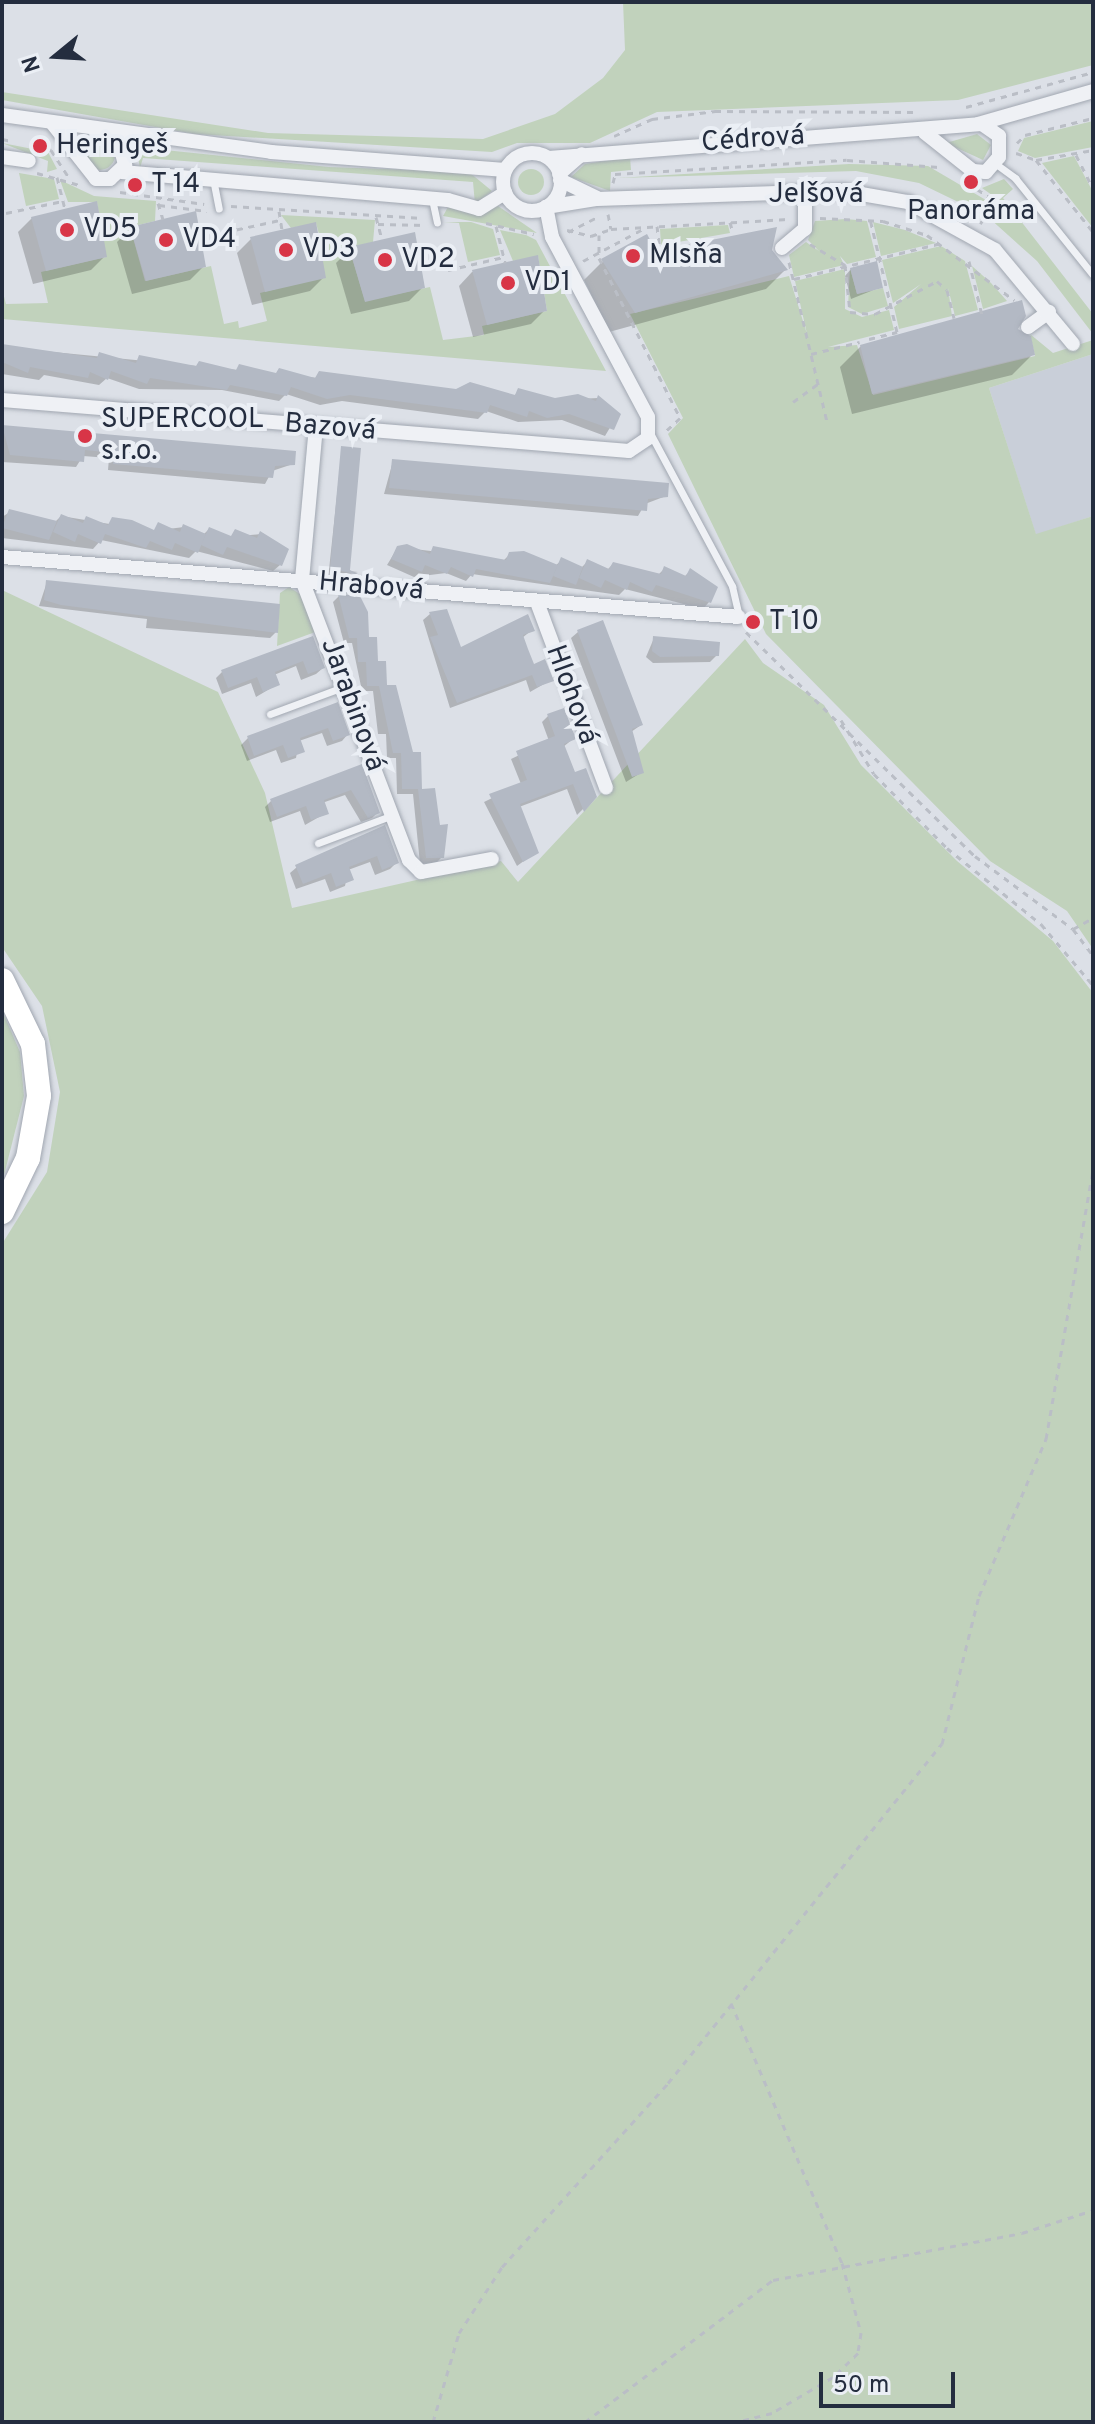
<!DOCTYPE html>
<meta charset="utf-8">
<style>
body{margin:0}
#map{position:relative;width:1095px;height:2424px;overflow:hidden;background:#dce0e7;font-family:Overpass,sans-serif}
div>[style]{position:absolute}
.built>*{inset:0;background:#c9cfd9}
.green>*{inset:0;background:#c1d2bc}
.round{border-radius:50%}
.shadow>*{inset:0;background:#0003}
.building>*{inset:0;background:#b3b9c4}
.path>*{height:3px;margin-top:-1.5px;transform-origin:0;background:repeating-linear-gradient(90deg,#babec6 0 6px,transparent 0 12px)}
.roads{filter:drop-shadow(0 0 2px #a1a7b1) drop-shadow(0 0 2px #a1a7b1)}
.service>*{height:7px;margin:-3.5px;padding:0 3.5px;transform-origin:3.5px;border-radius:3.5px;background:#eff1f5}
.minor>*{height:14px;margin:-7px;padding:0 7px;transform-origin:7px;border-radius:7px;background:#eff1f5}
.minor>.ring{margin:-7px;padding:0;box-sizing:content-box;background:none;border:14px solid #eff1f5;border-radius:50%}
.primary>*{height:24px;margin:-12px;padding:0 12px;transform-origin:12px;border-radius:12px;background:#fff}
.dots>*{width:22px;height:22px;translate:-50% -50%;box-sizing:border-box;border:4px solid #ebeff5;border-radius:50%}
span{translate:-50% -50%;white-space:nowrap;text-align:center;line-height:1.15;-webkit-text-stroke:8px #ebeff5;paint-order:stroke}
.street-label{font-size:28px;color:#242d3f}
.poi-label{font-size:28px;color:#242d3f}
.left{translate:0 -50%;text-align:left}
.frame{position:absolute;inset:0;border:4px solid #242d3f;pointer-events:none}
.north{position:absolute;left:16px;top:16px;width:80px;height:80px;-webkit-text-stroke:6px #ebeff5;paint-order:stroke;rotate:252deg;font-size:22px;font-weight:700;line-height:32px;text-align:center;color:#242d3f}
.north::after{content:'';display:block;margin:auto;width:28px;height:36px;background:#242d3f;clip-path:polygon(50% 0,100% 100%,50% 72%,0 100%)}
.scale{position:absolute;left:819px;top:2372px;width:136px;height:36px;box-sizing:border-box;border:4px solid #242d3f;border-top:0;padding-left:10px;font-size:24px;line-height:28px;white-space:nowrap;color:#242d3f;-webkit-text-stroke:6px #ebeff5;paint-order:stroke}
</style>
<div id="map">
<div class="built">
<i style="clip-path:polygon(1093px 354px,1093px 516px,1036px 535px,989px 388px)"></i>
</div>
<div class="green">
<i style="clip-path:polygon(623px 2px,1093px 2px,1093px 65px,958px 100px,657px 112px,590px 143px,517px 143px,492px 152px,195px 134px,2px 100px,2px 92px,268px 133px,483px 139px,555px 114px,603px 78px,625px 50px)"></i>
<i style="clip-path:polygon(1093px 121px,1093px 147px,1035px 158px,1018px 151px,1024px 138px)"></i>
<i style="clip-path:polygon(977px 134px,991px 145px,983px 160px,946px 143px)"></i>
<i class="round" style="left:85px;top:140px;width:30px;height:30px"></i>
<i style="clip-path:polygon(2px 143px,48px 152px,57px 169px,47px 172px,48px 161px)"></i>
<i style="clip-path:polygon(136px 147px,329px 167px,469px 172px,492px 191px,475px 204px,473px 182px,143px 158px,140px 168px)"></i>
<i style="clip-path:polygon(1074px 156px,1093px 192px,1093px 228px,1042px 163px)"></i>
<i style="clip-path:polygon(630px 157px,631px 170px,611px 172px,610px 191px,571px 177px,585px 164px)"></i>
<i style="clip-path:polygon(849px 164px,928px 166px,991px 203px,983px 214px,919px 183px,856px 171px,617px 178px)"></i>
<i class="round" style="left:518px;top:169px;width:26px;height:26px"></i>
<i style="clip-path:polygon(19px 173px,54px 179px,59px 199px,26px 206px)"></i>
<i style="clip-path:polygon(1004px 179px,1013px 189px,1003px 198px,1093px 314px,1093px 334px,1037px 261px,988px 217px,999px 200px,982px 188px)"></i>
<i style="clip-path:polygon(60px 180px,94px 196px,156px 201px,155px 221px,130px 227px,145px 281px,211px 266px,224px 324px,238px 321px,239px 328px,267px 321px,260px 293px,276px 289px,321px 242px,316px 223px,291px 228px,281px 215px,375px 220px,373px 242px,349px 248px,365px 301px,430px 287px,443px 340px,484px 335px,482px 326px,547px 311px,538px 256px,513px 261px,500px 230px,526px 235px,536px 240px,606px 371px,2px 319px,2px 289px,6px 304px,48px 303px,41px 272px,106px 257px,97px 202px,68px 202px)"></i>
<i style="clip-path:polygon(498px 206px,537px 233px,443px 216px,448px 207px,479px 215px)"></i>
<i style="clip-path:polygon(846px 219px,867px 221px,876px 257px,847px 264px,840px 256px,844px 265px,794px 277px,789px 255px,806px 242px,819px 251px,808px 240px,815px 221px)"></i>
<i style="clip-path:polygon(444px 222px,471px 222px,493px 229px,500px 255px,468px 262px,459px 223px)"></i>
<i style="clip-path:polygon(873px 222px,905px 230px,936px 243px,881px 256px)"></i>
<i style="clip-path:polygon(728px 225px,730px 233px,661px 245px,660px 229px)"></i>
<i style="clip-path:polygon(941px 246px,965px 261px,978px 310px,955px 316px,948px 288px,952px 316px,899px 329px,894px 307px,921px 284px,893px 303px,882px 260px)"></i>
<i style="clip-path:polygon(972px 266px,991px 283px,1007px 301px,983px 309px)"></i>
<i style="clip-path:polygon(850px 268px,857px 294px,883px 288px,888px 306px,862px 314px,848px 307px)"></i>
<i style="clip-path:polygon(845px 269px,845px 309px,862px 317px,889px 310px,894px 330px,828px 347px,857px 345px,873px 395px,1035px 356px,1030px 334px,1053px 353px,1093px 340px,1093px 354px,989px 388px,1036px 534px,1093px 516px,1093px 949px,1067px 911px,990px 861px,766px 634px,668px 434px,683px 418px,630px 314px,789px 276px,807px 334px,795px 281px)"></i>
<i style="clip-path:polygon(289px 587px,303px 596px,318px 631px,277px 646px,280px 593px)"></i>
<i style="clip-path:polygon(2px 590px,218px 692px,265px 793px,292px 908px,501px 861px,518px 882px,745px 639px,763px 663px,824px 705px,861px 765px,957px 861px,1053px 941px,1093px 993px,1093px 2422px,2px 2422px,2px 1244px,47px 1172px,60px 1092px,42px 1006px,2px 947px)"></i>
<i style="clip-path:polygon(2px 1010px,20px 1052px,24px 1096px,2px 1183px)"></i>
</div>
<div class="shadow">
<i style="clip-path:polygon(32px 218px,105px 256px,91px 270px,33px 284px,18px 232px)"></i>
<i style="clip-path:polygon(131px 228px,204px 266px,190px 280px,132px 294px,117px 242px)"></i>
<i style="clip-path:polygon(251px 239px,324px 277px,310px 291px,252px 305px,237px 253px)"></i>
<i style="clip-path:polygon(350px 249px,423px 287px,409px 301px,351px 314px,336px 263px)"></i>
<i style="clip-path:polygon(770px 251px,785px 270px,766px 289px,609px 332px,584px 280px,603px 261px)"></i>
<i style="clip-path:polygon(536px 258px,545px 310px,531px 324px,473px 337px,459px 286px,472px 272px)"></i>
<i style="clip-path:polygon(851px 269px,881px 287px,851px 299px,845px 276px)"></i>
<i style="clip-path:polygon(1015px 329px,1033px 354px,1012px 375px,852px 414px,840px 367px,861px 346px)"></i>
<i style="clip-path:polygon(2px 347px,513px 397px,519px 391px,555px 400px,598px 398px,618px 414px,605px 436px,562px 420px,518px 422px,486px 411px,478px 419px,342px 401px,320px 405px,286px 394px,279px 401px,222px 390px,139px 389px,107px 378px,99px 385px,44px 375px,39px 380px,2px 374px)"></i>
<i style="clip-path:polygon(2px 431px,294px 453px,293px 464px,272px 471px,265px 484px,108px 470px,109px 458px,83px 456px,76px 467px,2px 462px)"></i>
<i style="clip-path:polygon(342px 448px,348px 571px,358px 572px,328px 579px)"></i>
<i style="clip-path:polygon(393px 461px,666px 496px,645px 504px,638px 516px,384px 494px)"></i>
<i style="clip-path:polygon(10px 512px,55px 522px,61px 516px,152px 531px,184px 527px,203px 535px,209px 529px,229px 537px,261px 534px,280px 565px,273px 571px,196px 551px,189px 558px,101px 540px,93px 549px,2px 538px,2px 517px)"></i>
<i style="clip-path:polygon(398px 547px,504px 560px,510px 554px,555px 566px,562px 560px,581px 568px,587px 562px,607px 570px,613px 564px,658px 575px,664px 569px,684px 577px,690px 571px,709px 602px,703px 609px,625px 589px,619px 595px,472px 574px,466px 581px,446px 573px,414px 577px,387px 565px)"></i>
<i style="clip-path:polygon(47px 582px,276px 632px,270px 638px,146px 628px,147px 619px,39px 606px)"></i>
<i style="clip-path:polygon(339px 596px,367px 639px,385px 687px,442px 857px,436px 863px,420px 864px,413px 794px,397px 794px,396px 758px,387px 758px,386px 734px,378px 734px,373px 691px,362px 691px,352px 643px,344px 643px,333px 602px)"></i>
<i style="clip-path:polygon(430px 614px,460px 650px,532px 630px,522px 638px,533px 666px,551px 680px,530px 692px,526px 680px,450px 708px,423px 620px)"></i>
<i style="clip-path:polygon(578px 632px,641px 725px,631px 732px,642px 772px,626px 782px,571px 638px)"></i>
<i style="clip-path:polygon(312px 638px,323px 668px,316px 674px,301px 680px,296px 666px,274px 675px,278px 684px,256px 697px,251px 683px,222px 694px,216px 678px,222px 672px)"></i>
<i style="clip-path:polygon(654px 638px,717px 655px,710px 662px,653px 663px,646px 657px)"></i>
<i style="clip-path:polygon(337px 705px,348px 734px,342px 741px,327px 746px,322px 733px,299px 741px,296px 758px,281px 763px,276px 750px,247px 761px,241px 745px,248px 738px)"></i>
<i style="clip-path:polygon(548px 716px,573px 739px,563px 747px,573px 775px,595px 797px,577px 815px,567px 789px,519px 807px,536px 852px,517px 866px,484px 802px,521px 784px,511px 759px,549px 741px,542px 722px)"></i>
<i style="clip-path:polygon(361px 767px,378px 812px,372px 818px,361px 822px,345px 795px,322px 803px,326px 813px,305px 825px,300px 811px,270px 822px,265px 807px,271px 801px)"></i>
<i style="clip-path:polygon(384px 828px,396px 863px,390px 869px,375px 875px,370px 862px,348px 870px,345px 886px,330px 892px,325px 879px,296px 889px,290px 873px,297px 867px)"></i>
</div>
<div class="building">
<i style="clip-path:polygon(97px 201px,107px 257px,46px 271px,31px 217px)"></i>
<i style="clip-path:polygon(196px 211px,206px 267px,146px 281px,130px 227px)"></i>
<i style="clip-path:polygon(316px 222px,326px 278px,265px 292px,250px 237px)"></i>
<i style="clip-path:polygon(777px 227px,772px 250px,788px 270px,635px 313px,601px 259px,647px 234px,656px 251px)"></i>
<i style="clip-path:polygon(415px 232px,425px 288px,365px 302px,349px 247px)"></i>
<i style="clip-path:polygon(538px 255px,547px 311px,487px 325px,472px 270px)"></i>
<i style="clip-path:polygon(877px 261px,883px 288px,857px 294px,850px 268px)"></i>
<i style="clip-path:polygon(1022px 300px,1026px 316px,1018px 329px,1031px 336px,1035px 355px,872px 394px,860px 345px)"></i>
<i style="clip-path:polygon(2px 344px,97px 358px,99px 352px,136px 363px,139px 355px,196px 366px,199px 361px,236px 370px,239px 364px,276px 373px,279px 368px,315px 378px,319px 371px,456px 389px,470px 382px,515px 395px,518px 388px,555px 398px,578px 394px,596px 401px,598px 395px,621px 414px,614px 430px,569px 414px,547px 418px,529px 411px,527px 417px,490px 405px,487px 413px,350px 395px,327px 399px,291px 387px,287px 396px,230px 385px,227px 390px,150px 378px,147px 384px,111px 371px,108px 380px,90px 372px,88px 378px,30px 367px,28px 373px,2px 362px)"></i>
<i style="clip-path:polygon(2px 425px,296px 451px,295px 465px,275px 466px,273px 478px,113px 464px,114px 453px,85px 450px,84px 462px,10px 455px)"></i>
<i style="clip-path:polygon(341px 446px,361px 448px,350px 570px,362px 576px,330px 568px)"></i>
<i style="clip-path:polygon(392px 459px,669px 483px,668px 497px,648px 499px,647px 511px,389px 488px)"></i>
<i style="clip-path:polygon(9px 509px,57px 521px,49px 540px,2px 528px)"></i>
<i style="clip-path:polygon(61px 514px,83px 523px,86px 516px,108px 525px,112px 517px,132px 520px,154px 530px,158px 522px,180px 532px,183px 524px,206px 534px,198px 553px,175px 543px,172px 550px,150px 541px,146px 548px,105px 534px,101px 544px,78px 534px,75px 542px,53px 532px)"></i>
<i style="clip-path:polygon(209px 527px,231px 536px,235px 529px,257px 538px,260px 531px,289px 549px,282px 566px,227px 547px,223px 555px,201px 545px)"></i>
<i style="clip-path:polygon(407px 544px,430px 554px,433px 546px,506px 560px,509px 552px,524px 551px,558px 565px,550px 583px,476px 569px,473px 577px,451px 567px,447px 574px,425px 565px,422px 572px,391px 559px,397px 546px)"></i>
<i style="clip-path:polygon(561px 557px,583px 567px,576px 585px,553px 576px)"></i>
<i style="clip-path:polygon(587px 559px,609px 569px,613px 562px,661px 574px,664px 566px,686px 576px,690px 568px,718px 587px,711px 603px,656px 585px,652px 592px,630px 582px,627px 590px,605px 580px,601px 588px,579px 578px)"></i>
<i style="clip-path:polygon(46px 580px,280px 604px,278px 633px,61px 605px,44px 600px)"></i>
<i style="clip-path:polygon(338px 594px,360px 596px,368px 612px,369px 637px,377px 637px,378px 661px,386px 661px,387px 685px,396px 685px,413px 752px,421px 752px,422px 789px,435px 788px,440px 825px,448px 824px,444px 858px,426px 858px,418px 789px,402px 789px,401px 753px,393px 753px,379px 686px,367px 686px,366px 662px,358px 662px,357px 638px,349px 638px)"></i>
<i style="clip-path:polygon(447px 609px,461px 647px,528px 614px,535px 631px,523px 635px,528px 649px,534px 664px,545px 659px,554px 681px,537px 687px,532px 675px,457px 703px,430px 637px,438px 635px,429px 612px)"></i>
<i style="clip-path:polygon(603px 620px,643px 725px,632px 729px,644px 773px,632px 777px,577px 630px)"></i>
<i style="clip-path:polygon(313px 636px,325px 668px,308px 674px,303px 661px,275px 672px,280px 685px,263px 692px,257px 677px,228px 688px,221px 670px)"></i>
<i style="clip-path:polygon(653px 636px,720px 642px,719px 656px,660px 657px,652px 651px)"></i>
<i style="clip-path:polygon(338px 702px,350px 735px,333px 741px,328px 728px,300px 738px,305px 752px,288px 758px,283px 745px,254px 756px,247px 736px)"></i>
<i style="clip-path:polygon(564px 708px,576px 739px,564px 744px,575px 772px,586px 768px,597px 797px,584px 812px,573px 784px,520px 804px,539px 853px,523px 862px,489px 794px,527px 780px,516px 751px,555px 736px,547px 714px)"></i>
<i style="clip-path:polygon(362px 764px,380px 813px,368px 818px,351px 790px,324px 800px,329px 814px,311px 820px,306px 806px,277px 817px,270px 799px)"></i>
<i style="clip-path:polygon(385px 825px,399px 863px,382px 870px,377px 856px,349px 867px,354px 880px,336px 887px,331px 873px,303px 884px,295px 865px)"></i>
</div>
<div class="path">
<i style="left:966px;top:107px;width:132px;rotate:-15.4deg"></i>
<i style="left:614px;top:136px;width:42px;rotate:-24.1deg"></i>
<i style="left:652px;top:119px;width:64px;rotate:-7.2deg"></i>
<i style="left:715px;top:111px;width:203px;rotate:0.3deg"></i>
<i style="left:2px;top:139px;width:10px;rotate:11deg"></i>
<i style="left:1017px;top:143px;width:11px;rotate:-45deg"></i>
<i style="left:1025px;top:135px;width:70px;rotate:-14deg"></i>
<i style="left:35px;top:145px;width:17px;rotate:17deg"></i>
<i style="left:51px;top:150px;width:31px;rotate:57deg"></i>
<i style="left:1016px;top:153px;width:21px;rotate:19deg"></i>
<i style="left:1036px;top:160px;width:58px;rotate:-10deg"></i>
<i style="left:1076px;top:155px;width:38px;rotate:63deg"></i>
<i style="left:1036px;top:160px;width:92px;rotate:51.6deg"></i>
<i style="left:37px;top:173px;width:44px;rotate:15.9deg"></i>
<i style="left:57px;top:177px;width:33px;rotate:76deg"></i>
<i style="left:613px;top:183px;width:9px;rotate:-77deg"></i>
<i style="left:615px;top:174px;width:232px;rotate:-3.5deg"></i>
<i style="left:847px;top:160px;width:92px;rotate:4.4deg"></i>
<i style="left:977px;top:189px;width:22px;rotate:34deg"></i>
<i style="left:995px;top:201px;width:27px;rotate:123deg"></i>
<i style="left:120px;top:192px;width:85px;rotate:8.1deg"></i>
<i style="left:158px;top:203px;width:17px;rotate:73deg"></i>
<i style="left:159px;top:205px;width:48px;rotate:7.1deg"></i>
<i style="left:231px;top:206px;width:192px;rotate:3.6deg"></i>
<i style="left:279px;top:211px;width:19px;rotate:81deg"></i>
<i style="left:6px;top:213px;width:58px;rotate:-11.9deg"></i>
<i style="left:608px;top:214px;width:15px;rotate:79deg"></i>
<i style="left:376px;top:217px;width:24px;rotate:75deg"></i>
<i style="left:820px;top:218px;width:63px;rotate:2.7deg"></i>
<i style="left:883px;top:221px;width:46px;rotate:17.7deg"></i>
<i style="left:927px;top:235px;width:109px;rotate:36.8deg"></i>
<i style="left:730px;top:222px;width:11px;rotate:75deg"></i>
<i style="left:486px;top:223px;width:49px;rotate:12.9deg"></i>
<i style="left:378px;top:224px;width:48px;rotate:1.2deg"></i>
<i style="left:496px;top:226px;width:38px;rotate:76deg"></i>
<i style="left:657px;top:226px;width:24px;rotate:83deg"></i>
<i style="left:567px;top:230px;width:25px;rotate:14deg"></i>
<i style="left:591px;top:236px;width:21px;rotate:-19deg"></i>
<i style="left:611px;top:229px;width:177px;rotate:-3.2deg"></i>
<i style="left:225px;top:232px;width:56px;rotate:-12.3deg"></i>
<i style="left:568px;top:232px;width:33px;rotate:-27deg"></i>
<i style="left:599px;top:235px;width:23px;rotate:90deg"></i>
<i style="left:599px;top:258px;width:179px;rotate:63.1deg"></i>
<i style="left:680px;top:418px;width:19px;rotate:137deg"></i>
<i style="left:810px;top:244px;width:41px;rotate:31deg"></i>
<i style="left:845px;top:265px;width:47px;rotate:83.9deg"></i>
<i style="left:850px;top:312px;width:25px;rotate:5deg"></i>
<i style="left:875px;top:314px;width:70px;rotate:-28deg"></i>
<i style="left:937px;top:281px;width:13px;rotate:42deg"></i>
<i style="left:947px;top:290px;width:29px;rotate:76deg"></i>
<i style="left:583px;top:261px;width:68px;rotate:-28.1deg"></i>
<i style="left:969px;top:261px;width:56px;rotate:76.5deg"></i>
<i style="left:789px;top:262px;width:164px;rotate:76.6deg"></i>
<i style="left:448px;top:270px;width:57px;rotate:-13.1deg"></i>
<i style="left:794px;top:279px;width:152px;rotate:-13.7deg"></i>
<i style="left:869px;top:339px;width:29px;rotate:-14deg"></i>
<i style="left:897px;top:332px;width:116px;rotate:-103.4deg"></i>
<i style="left:811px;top:354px;width:50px;rotate:-13.8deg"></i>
<i style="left:793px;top:402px;width:31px;rotate:-36deg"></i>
<i style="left:746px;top:632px;width:320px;rotate:44.4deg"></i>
<i style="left:975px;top:856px;width:122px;rotate:36.7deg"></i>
<i style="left:1073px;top:929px;width:34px;rotate:53deg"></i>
<i style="left:841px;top:720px;width:63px;rotate:58.6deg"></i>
<i style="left:874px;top:774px;width:104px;rotate:45.4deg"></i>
<i style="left:947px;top:848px;width:121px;rotate:39deg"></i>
<i style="left:1041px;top:924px;width:80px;rotate:49.6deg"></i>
<i style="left:1073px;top:929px;width:23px;rotate:-29deg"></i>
<i style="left:731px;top:2003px;width:283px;rotate:66.9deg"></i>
<i style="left:842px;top:2263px;width:73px;rotate:74.8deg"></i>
<i style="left:861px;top:2333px;width:20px;rotate:99deg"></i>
<i style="left:858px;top:2353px;width:35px;rotate:136deg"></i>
<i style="left:833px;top:2377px;width:71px;rotate:149.5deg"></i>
<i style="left:772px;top:2413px;width:38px;rotate:166deg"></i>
<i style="left:433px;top:2422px;width:93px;rotate:-73.7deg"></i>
<i style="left:459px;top:2333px;width:79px;rotate:-56.9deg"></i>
<i style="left:502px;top:2267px;width:248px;rotate:-47.9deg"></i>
<i style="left:668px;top:2083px;width:436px;rotate:-51.1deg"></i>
<i style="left:942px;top:1744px;width:153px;rotate:-76deg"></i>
<i style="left:979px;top:1596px;width:171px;rotate:-66.9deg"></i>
<i style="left:1046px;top:1439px;width:273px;rotate:-80.1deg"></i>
<i style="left:585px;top:2422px;width:236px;rotate:-37.1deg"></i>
<i style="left:773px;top:2280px;width:253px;rotate:-10.7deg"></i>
<i style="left:1022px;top:2233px;width:75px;rotate:-17.9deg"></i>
</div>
<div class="roads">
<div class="service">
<i style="left:996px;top:164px;width:24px;rotate:36deg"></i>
<i style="left:1015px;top:178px;width:124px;rotate:51.2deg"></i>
<i style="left:214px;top:184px;width:25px;rotate:79deg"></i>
<i style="left:432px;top:199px;width:24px;rotate:78deg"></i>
<i style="left:650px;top:433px;width:174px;rotate:61.8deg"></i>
<i style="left:732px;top:586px;width:32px;rotate:77deg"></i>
<i style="left:270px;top:714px;width:78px;rotate:-20.3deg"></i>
<i style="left:318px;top:843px;width:80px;rotate:-20.5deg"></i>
</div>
<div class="minor">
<i style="left:2px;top:115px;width:272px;rotate:7.8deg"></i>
<i style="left:271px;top:152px;width:235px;rotate:4.4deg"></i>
<i style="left:52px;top:123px;width:71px;rotate:51.8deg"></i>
<i style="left:96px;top:179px;width:14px"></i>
<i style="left:110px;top:179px;width:21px;rotate:-43deg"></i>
<i style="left:125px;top:165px;width:33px;rotate:-104deg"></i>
<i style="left:978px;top:124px;width:120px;rotate:-16deg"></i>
<i class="ring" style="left:503px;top:153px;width:44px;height:44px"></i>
<i style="left:2px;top:157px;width:27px;rotate:8deg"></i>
<i style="left:549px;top:158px;width:434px;rotate:-4.5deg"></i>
<i style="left:982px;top:124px;width:21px;rotate:35deg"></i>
<i style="left:999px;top:136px;width:21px;rotate:90deg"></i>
<i style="left:999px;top:157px;width:20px;rotate:131deg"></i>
<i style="left:986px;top:172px;width:13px;rotate:-176deg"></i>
<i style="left:973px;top:171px;width:61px;rotate:-141.6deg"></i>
<i style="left:122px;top:172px;width:327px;rotate:4.9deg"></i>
<i style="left:448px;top:200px;width:32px;rotate:16deg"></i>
<i style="left:479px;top:209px;width:31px;rotate:-32deg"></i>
<i style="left:559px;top:174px;width:30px;rotate:-41deg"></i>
<i style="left:560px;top:180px;width:41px;rotate:25.9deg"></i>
<i style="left:782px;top:248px;width:30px;rotate:-40deg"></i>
<i style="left:805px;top:229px;width:36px;rotate:-90deg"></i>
<i style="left:1028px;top:327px;width:26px;rotate:-36deg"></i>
<i style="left:2px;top:400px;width:629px;rotate:4.65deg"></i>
<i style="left:629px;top:451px;width:23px;rotate:-34deg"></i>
<i style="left:648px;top:438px;width:21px;rotate:-90deg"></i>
<i style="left:648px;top:417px;width:204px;rotate:-118.1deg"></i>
<i style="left:552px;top:237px;width:31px;rotate:-101deg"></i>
<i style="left:546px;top:207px;width:52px;rotate:-8.9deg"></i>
<i style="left:597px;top:199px;width:247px;rotate:-1.9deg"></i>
<i style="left:844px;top:191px;width:65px;rotate:9.8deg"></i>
<i style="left:908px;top:202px;width:99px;rotate:28.9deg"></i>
<i style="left:995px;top:250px;width:122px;rotate:50.3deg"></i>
<i style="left:316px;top:426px;width:155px;rotate:95.2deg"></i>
<i style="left:302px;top:580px;width:300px;rotate:69.1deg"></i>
<i style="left:409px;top:860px;width:17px;rotate:45deg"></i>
<i style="left:421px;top:872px;width:72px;rotate:-10.4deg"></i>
<i style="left:2px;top:557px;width:739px;rotate:4.65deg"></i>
<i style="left:537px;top:602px;width:198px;rotate:69.6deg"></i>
</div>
<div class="primary">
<i style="left:2px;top:980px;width:71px;rotate:64.2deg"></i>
<i style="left:33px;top:1044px;width:52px;rotate:83.4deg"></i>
<i style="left:39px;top:1096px;width:63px;rotate:100.1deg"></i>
<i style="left:28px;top:1158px;width:60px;rotate:115.7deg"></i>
</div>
</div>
<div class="dots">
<i style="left:40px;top:146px;background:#d83547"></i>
<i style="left:971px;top:182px;background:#d83547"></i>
<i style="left:135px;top:185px;background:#d83547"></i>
<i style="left:67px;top:230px;background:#d83547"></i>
<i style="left:166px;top:240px;background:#d83547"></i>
<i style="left:286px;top:250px;background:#d83547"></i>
<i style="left:633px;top:256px;background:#d83547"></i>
<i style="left:385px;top:260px;background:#d83547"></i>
<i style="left:508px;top:283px;background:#d83547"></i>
<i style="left:85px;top:436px;background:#d83547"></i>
<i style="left:753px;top:622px;background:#d83547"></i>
</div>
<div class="street-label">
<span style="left:753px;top:140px;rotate:-4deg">Cédrová</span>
<span style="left:816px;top:195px">Jelšová</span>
<span style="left:330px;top:428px;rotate:5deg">Bazová</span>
<span style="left:371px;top:587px;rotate:5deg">Hrabová</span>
<span style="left:571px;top:695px;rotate:70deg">Hlohová</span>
<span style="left:352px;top:705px;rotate:70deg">Jarabinová</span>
</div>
<div class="poi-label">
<span class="left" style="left:56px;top:146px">Heringeš</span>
<span class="left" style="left:151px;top:185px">T 14</span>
<span style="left:971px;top:212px">Panoráma</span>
<span class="left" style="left:83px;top:230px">VD5</span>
<span class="left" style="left:182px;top:240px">VD4</span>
<span class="left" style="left:302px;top:250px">VD3</span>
<span class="left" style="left:649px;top:256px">Mlsňa</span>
<span class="left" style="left:401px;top:260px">VD2</span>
<span class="left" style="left:524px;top:283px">VD1</span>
<span class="left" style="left:101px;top:436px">SUPERCOOL<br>s.r.o.</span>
<span class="left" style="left:769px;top:622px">T 10</span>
</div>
<div class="frame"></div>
<div class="north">N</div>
<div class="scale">50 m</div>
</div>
